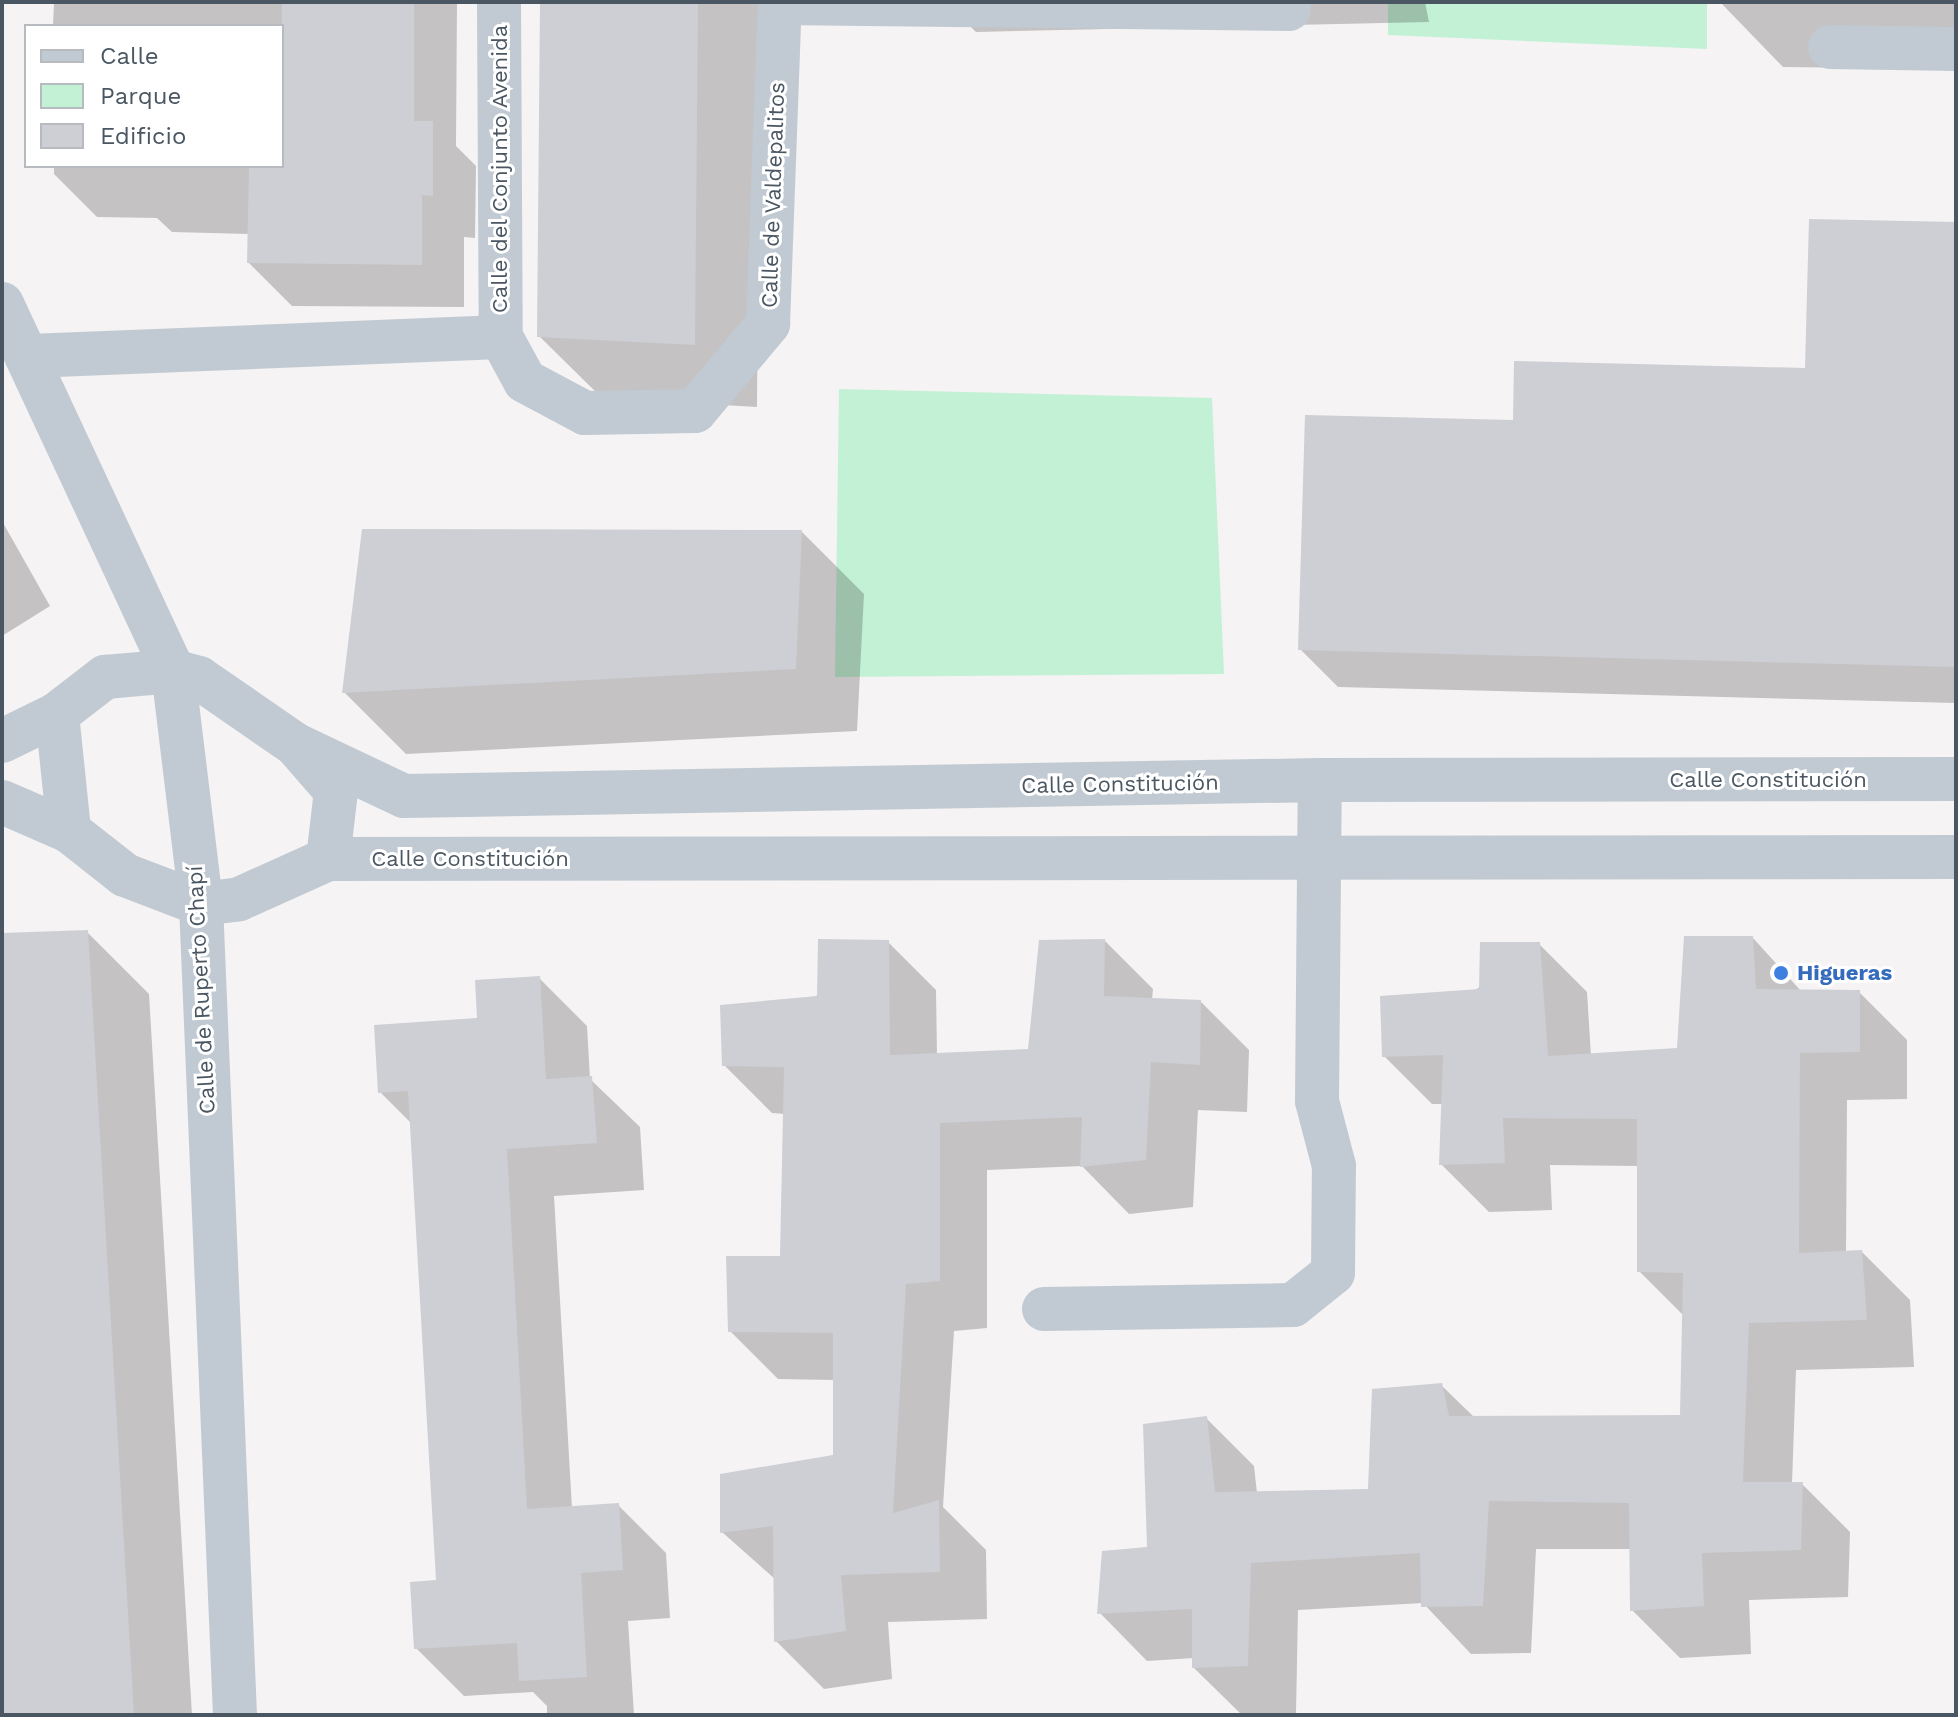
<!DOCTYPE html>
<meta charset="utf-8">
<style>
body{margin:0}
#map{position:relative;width:1958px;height:1717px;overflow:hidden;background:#f5f3f3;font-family:"Work Sans",sans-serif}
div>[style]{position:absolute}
.green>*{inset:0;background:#c3f1d5}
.shadow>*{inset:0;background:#0003}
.building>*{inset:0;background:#cdcfd5}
.minor>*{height:44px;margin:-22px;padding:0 22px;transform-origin:22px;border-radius:22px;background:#c1cad2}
.tertiary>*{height:44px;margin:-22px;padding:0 22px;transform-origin:22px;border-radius:22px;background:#c1cad2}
.dots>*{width:22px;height:22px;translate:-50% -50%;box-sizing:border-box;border:4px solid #fff;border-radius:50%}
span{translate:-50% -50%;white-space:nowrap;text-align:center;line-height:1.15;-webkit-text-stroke:6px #fff;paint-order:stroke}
.street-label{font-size:22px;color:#4a5661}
.shop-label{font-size:22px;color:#366cbe;font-weight:700}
.left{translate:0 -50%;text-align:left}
.frame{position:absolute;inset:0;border:4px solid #4a5661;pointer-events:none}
.legend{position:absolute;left:24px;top:24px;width:260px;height:144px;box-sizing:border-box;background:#fff;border:2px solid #b7bbc0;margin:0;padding:10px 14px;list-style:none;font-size:24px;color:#4a5661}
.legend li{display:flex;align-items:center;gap:16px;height:40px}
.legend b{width:40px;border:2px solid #b7bbc0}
</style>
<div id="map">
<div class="green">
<i style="clip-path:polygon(1388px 2px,1707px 2px,1707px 49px,1388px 35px)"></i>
<i style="clip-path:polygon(839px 389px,1212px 398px,1224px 674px,835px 677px)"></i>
</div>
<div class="shadow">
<i style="clip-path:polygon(54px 2px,457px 2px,456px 146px,476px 166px,475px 238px,464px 237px,464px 307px,292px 306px,249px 263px,249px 234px,172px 232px,157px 218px,97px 217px,54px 174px,54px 166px,282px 166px,282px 26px,53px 26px)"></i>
<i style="clip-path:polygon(542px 2px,760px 2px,757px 407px,602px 398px,539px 336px)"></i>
<i style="clip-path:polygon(945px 2px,1425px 2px,1429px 22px,976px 32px)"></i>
<i style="clip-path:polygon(1720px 2px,1956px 2px,1956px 69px,1783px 67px)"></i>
<i style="clip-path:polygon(1956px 224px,1956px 703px,1338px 687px,1300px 649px,1515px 422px,1807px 371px)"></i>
<i style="clip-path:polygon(2px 521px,50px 606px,2px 636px)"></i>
<i style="clip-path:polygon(802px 532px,864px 594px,857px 731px,406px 754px,344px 692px)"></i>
<i style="clip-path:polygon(87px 932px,149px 994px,192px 1715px,2px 1715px,2px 935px)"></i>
<i style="clip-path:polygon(1753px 938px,1801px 991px,1859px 992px,1907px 1040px,1907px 1099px,1847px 1100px,1846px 1253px,1862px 1252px,1910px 1300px,1914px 1367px,1796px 1370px,1792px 1484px,1802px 1484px,1850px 1532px,1848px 1597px,1749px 1600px,1751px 1654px,1680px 1658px,1632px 1610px,1632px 1549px,1536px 1549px,1531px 1653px,1471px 1654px,1423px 1603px,1298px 1610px,1296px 1713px,1242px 1715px,1194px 1668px,1194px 1658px,1147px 1661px,1100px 1613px,1149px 1549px,1206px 1418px,1254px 1466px,1257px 1493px,1369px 1491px,1441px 1385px,1475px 1418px,1682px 1417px,1684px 1316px,1639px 1271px,1639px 1166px,1550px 1165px,1552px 1210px,1489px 1212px,1441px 1164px,1443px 1104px,1432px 1104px,1384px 1056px,1539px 944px,1587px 992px,1591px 1056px,1678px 1050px)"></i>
<i style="clip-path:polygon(1105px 941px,1153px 989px,1152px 1000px,1201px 1002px,1249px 1050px,1247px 1112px,1198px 1110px,1193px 1207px,1129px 1214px,1082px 1166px,987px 1170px,987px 1328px,954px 1331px,943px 1507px,986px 1550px,987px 1619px,888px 1622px,892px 1679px,824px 1689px,776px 1641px,775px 1579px,722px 1532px,835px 1457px,835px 1380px,778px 1379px,730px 1331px,782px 1258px,785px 1114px,772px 1113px,724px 1065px,888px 942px,936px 990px,937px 1055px,1029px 1051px)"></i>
<i style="clip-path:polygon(539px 978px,587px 1026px,590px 1079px,640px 1127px,644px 1190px,554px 1196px,572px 1508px,618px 1505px,666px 1553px,670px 1618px,628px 1621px,634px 1715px,547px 1715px,547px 1706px,533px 1692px,464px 1696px,416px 1648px,438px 1582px,412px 1124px,380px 1092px)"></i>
</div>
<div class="building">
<i style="clip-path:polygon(282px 2px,414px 2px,414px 121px,433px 121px,433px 196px,422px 195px,422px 265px,247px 263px,249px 166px,282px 166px)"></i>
<i style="clip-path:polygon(540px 2px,698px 2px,695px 345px,537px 337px)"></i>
<i style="clip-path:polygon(1809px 219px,1956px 222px,1956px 667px,1298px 650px,1305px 415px,1513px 420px,1514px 361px,1805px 368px)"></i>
<i style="clip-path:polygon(362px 529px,802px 530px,796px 669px,342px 693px)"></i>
<i style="clip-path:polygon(88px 930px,134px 1715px,2px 1715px,2px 933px)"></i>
<i style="clip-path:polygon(1684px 936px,1753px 936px,1756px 989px,1860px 990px,1860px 1052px,1800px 1053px,1799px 1253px,1862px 1250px,1867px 1320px,1749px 1323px,1743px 1482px,1803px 1482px,1801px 1550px,1702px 1553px,1704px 1606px,1630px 1611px,1629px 1503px,1489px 1501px,1483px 1606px,1421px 1607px,1420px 1553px,1251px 1563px,1248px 1666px,1192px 1668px,1192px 1609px,1097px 1614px,1102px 1551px,1147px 1547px,1143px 1424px,1207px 1416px,1215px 1492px,1368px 1489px,1372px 1389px,1442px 1383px,1449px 1416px,1680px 1415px,1683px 1273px,1637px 1272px,1637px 1119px,1503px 1118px,1505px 1163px,1439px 1165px,1443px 1055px,1382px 1057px,1380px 996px,1479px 989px,1480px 942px,1540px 942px,1548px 1056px,1677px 1048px)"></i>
<i style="clip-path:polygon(818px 939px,889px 940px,890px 1055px,1028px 1049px,1039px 940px,1105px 939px,1104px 996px,1201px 1000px,1200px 1065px,1151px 1062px,1146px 1160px,1080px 1167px,1082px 1117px,940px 1123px,940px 1281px,906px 1284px,893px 1513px,939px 1500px,940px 1572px,841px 1575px,846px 1631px,774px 1642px,773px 1526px,720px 1533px,720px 1474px,833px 1455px,833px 1333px,728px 1332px,726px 1256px,780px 1256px,784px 1067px,722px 1066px,720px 1005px,817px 996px)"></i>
<i style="clip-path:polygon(540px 976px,546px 1079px,592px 1076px,597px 1143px,507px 1149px,527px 1509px,619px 1503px,623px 1570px,581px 1573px,587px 1677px,519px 1681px,517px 1643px,414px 1649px,410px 1582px,436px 1580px,408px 1091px,378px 1093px,374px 1025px,477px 1018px,475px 980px)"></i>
</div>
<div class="minor">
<i style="left:499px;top:2px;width:335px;rotate:89.7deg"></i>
<i style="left:1830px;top:47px;width:126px;rotate:0.9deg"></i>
<i style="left:30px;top:356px;width:471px;rotate:-2.3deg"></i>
<i style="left:501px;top:337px;width:50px;rotate:61.4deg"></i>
<i style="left:525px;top:381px;width:68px;rotate:28.1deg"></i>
<i style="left:585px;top:413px;width:110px;rotate:-1deg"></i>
<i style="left:695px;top:411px;width:114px;rotate:-50deg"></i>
<i style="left:768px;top:324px;width:321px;rotate:-87.9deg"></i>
<i style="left:780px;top:3px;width:509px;rotate:0.68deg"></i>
<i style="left:57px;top:714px;width:118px;rotate:84.1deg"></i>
<i style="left:2px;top:741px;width:61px;rotate:-26.1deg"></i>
<i style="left:57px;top:714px;width:61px;rotate:-37.6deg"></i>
<i style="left:105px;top:677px;width:68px;rotate:-5deg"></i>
<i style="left:173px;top:671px;width:27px;rotate:15deg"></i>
<i style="left:199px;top:678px;width:118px;rotate:34.6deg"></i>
<i style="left:296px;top:745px;width:61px;rotate:49deg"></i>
<i style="left:336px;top:791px;width:68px;rotate:96.7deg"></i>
<i style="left:296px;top:745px;width:119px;rotate:25.3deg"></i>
<i style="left:404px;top:796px;width:916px;rotate:-1deg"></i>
<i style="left:1320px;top:780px;width:636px;rotate:-0.09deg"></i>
<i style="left:2px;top:802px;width:73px;rotate:23.4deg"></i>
<i style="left:69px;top:831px;width:71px;rotate:38.2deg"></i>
<i style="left:125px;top:875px;width:81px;rotate:20.9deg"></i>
<i style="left:201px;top:904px;width:38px;rotate:-7deg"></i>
<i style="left:239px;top:899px;width:98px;rotate:-24.2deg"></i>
<i style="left:328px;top:859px;width:1628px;rotate:-0.07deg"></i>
<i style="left:1044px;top:1309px;width:249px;rotate:-0.9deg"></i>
<i style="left:1293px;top:1305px;width:51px;rotate:-38.7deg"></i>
<i style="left:1333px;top:1273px;width:107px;rotate:-89.5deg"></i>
<i style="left:1334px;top:1166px;width:67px;rotate:-104.7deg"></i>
<i style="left:1317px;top:1101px;width:321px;rotate:-89.5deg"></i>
</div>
<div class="tertiary">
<i style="left:2px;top:304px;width:405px;rotate:65deg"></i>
<i style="left:173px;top:671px;width:235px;rotate:83.1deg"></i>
<i style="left:201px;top:904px;width:812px;rotate:87.6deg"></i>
</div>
<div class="dots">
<i style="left:1781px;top:973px;background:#3f7fe0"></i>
</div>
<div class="street-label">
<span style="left:500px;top:169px;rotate:-90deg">Calle del Conjunto Avenida</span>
<span style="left:773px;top:195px;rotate:-88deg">Calle de Valdepalitos</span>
<span style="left:1768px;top:780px">Calle Constitución</span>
<span style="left:1120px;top:784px;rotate:-1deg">Calle Constitución</span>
<span style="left:470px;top:859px">Calle Constitución</span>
<span style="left:201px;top:990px;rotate:-93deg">Calle de Ruperto Chapí</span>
</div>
<div class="shop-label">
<span class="left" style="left:1797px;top:973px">Higueras</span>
</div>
<div class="frame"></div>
<ul class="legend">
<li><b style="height:10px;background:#c1cad2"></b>Calle</li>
<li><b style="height:22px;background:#c3f1d5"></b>Parque</li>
<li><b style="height:22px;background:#cdcfd5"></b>Edificio</li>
</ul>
</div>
